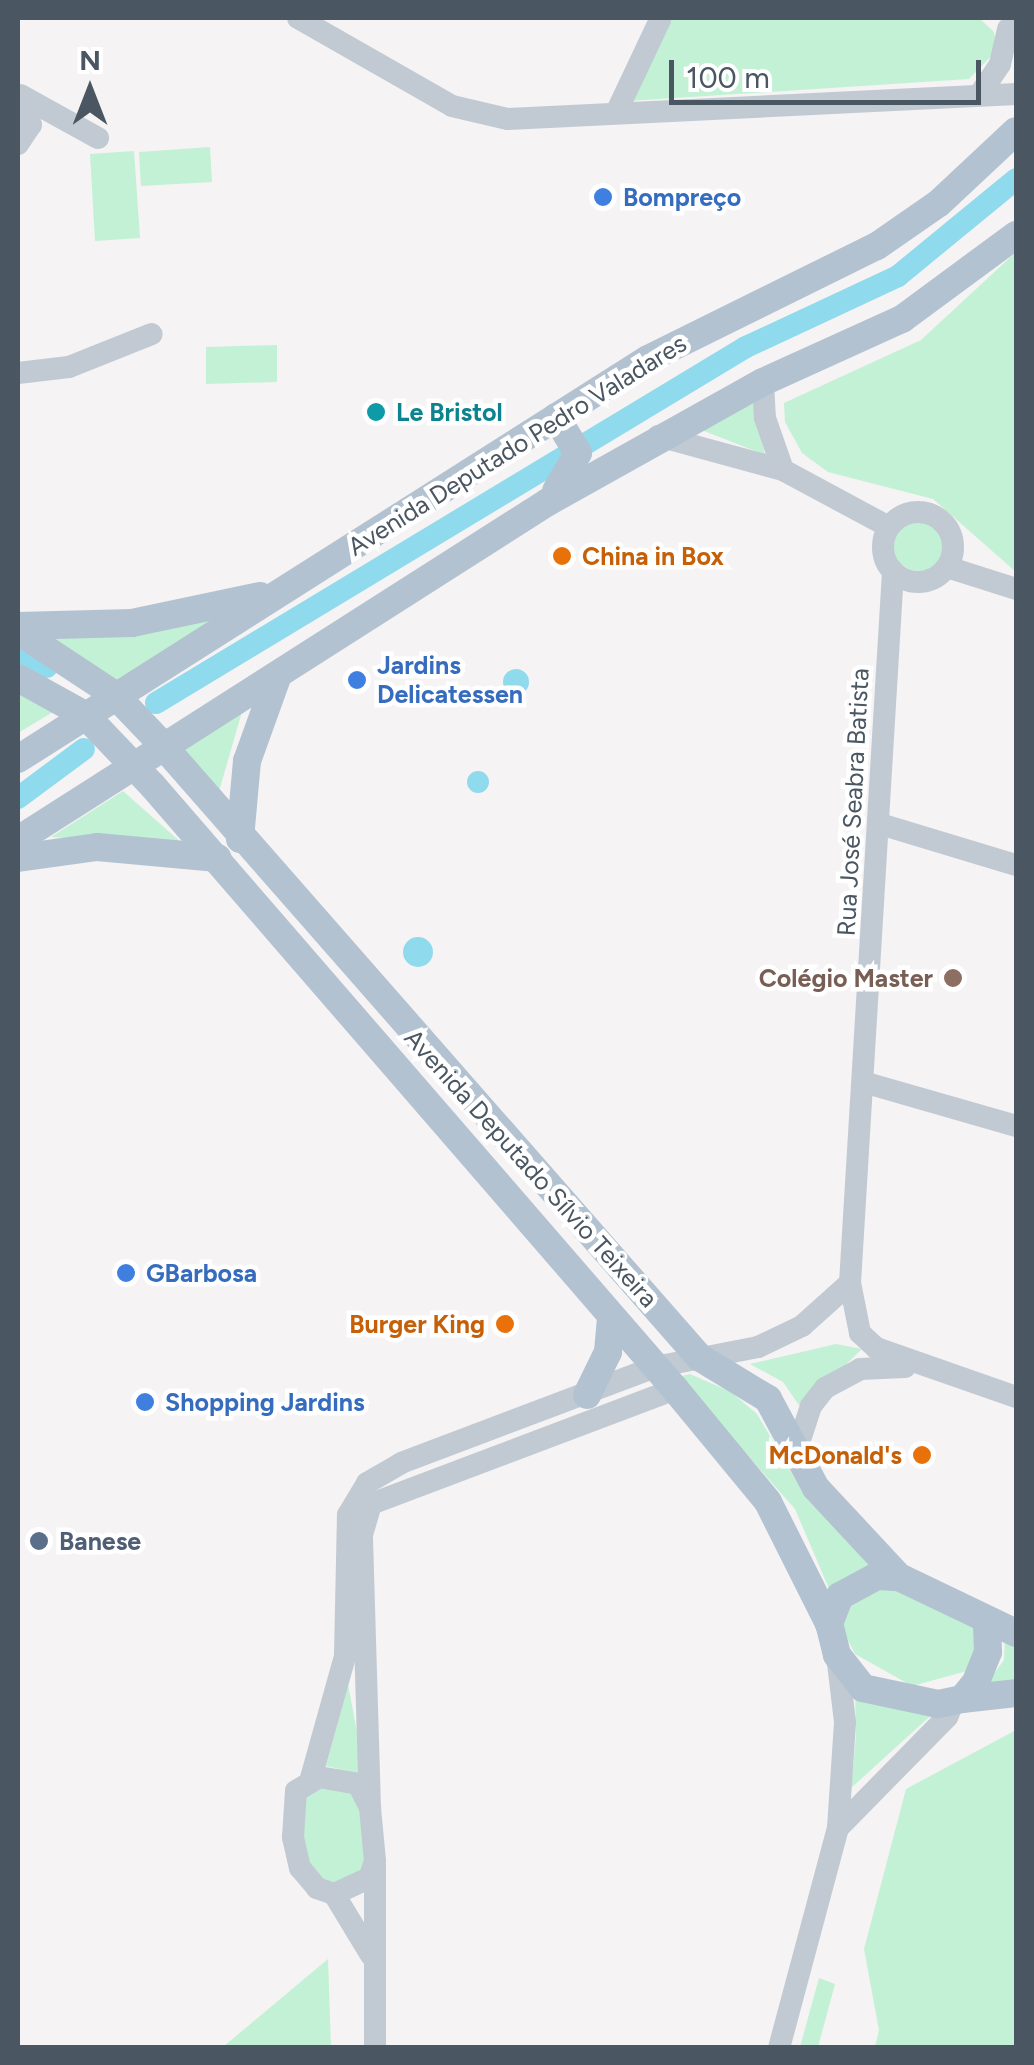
<!DOCTYPE html>
<meta charset="utf-8">
<style>
body{margin:0}
#map{position:relative;width:1034px;height:2065px;overflow:hidden;background:#f5f3f3;font-family:Figtree,sans-serif}
div>[style]{position:absolute}
.green>*{inset:0;background:#c3f1d5}
.round{border-radius:50%}
.water>*{inset:0;background:#90daee}
.canal>*{height:22px;margin:-11px;padding:0 11px;transform-origin:11px;border-radius:11px;background:#90daee}
.minor>*{height:22px;margin:-11px;padding:0 11px;transform-origin:11px;border-radius:11px;background:#c1cad2}
.minor>.ring{margin:-11px;padding:0;box-sizing:content-box;background:none;border:22px solid #c1cad2;border-radius:50%}
.major>*{height:28px;margin:-14px;padding:0 14px;transform-origin:14px;border-radius:14px;background:#b3c2d1}
.dots>*{width:28px;height:28px;translate:-50% -50%;box-sizing:border-box;border:5px solid #fff;border-radius:50%}
span{translate:-50% -50%;white-space:nowrap;text-align:center;line-height:1.15;-webkit-text-stroke:9px #fff;paint-order:stroke}
.shop-label{font-size:25px;color:#366cbe;font-weight:700}
.left{translate:0 -50%;text-align:left}
.culture-label{font-size:25px;color:#0d838f;font-weight:700}
.street-label{font-size:25px;color:#4a5661}
.food-label{font-size:25px;color:#c56008;font-weight:700}
.right{translate:-100% -50%;text-align:right}
.education-label{font-size:25px;color:#785e54;font-weight:700}
.service-label{font-size:25px;color:#4e5e75;font-weight:700}
.frame{position:absolute;inset:0;border:20px solid #4a5661;pointer-events:none}
.north{position:absolute;left:40px;top:40px;width:100px;height:100px;-webkit-text-stroke:8px #fff;paint-order:stroke;rotate:0deg;font-size:28px;font-weight:700;line-height:40px;text-align:center;color:#4a5661}
.north::after{content:'';display:block;margin:auto;width:35px;height:45px;background:#4a5661;clip-path:polygon(50% 0,100% 100%,50% 72%,0 100%)}
.scale{position:absolute;left:669px;top:60px;width:312px;height:45px;box-sizing:border-box;border:5px solid #4a5661;border-top:0;padding-left:12px;font-size:30px;line-height:35px;white-space:nowrap;color:#4a5661;-webkit-text-stroke:8px #fff;paint-order:stroke}
</style>
<div id="map">
<div class="green">
<i style="clip-path:polygon(673px 18px,979px 18px,994px 32px,997px 50px,969px 79px,629px 101px)"></i>
<i style="clip-path:polygon(210px 147px,212px 182px,141px 186px,139px 152px)"></i>
<i style="clip-path:polygon(134px 151px,140px 238px,95px 241px,90px 154px)"></i>
<i style="clip-path:polygon(1016px 252px,1016px 572px,933px 499px,828px 472px,802px 453px,785px 422px,784px 403px,921px 340px)"></i>
<i style="clip-path:polygon(277px 345px,277px 382px,206px 384px,206px 347px)"></i>
<i style="clip-path:polygon(754px 403px,765px 455px,699px 429px)"></i>
<i class="round" style="left:893px;top:519px;width:52px;height:52px"></i>
<i style="clip-path:polygon(221px 616px,115px 685px,40px 629px)"></i>
<i style="clip-path:polygon(18px 687px,58px 709px,18px 733px)"></i>
<i style="clip-path:polygon(243px 708px,216px 802px,179px 752px)"></i>
<i style="clip-path:polygon(123px 791px,184px 845px,51px 837px)"></i>
<i style="clip-path:polygon(836px 1344px,862px 1349px,801px 1408px,783px 1382px,750px 1364px)"></i>
<i style="clip-path:polygon(690px 1374px,731px 1392px,757px 1414px,806px 1498px,875px 1566px,830px 1591px,795px 1509px,678px 1377px)"></i>
<i style="clip-path:polygon(883px 1583px,972px 1624px,981px 1635px,967px 1671px,912px 1686px,855px 1654px,841px 1627px,845px 1606px)"></i>
<i style="clip-path:polygon(1005px 1637px,1016px 1641px,1016px 1683px,982px 1690px,1004px 1660px)"></i>
<i style="clip-path:polygon(348px 1684px,365px 1775px,326px 1766px)"></i>
<i style="clip-path:polygon(855px 1687px,938px 1709px,851px 1788px,856px 1736px)"></i>
<i style="clip-path:polygon(1016px 1730px,1016px 2047px,875px 2047px,879px 2030px,864px 1949px,906px 1789px)"></i>
<i style="clip-path:polygon(316px 1788px,354px 1791px,364px 1812px,366px 1866px,335px 1888px,312px 1881px,297px 1802px)"></i>
<i style="clip-path:polygon(328px 1959px,331px 2047px,223px 2047px)"></i>
<i style="clip-path:polygon(819px 1978px,835px 1984px,818px 2047px,800px 2047px)"></i>
</div>
<div class="water">
<i class="round" style="left:503px;top:669px;width:26px;height:26px"></i>
<i class="round" style="left:467px;top:771px;width:22px;height:22px"></i>
<i class="round" style="left:403px;top:937px;width:30px;height:30px"></i>
</div>
<div class="canal">
<i style="left:18px;top:651px;width:33px;rotate:29deg"></i>
<i style="left:156px;top:703px;width:689px;rotate:-31.11deg"></i>
<i style="left:746px;top:347px;width:168px;rotate:-25deg"></i>
<i style="left:898px;top:276px;width:153px;rotate:-39.4deg"></i>
<i style="left:18px;top:798px;width:82px;rotate:-36.6deg"></i>
</div>
<div class="minor">
<i style="left:298px;top:18px;width:177px;rotate:29.7deg"></i>
<i style="left:452px;top:106px;width:57px;rotate:13.1deg"></i>
<i style="left:508px;top:119px;width:509px;rotate:-2.82deg"></i>
<i style="left:982px;top:91px;width:32px;rotate:-56deg"></i>
<i style="left:1000px;top:64px;width:36px;rotate:-77deg"></i>
<i style="left:22px;top:96px;width:87px;rotate:28.9deg"></i>
<i style="left:616px;top:113px;width:105px;rotate:-64.7deg"></i>
<i style="left:18px;top:144px;width:23px;rotate:-56deg"></i>
<i style="left:31px;top:125px;width:32px;rotate:-110deg"></i>
<i style="left:18px;top:373px;width:51px;rotate:-6.7deg"></i>
<i style="left:69px;top:367px;width:89px;rotate:-21.7deg"></i>
<i style="left:763px;top:382px;width:36px;rotate:87deg"></i>
<i style="left:765px;top:418px;width:55px;rotate:70.9deg"></i>
<i style="left:658px;top:436px;width:130px;rotate:15.2deg"></i>
<i style="left:783px;top:470px;width:120px;rotate:28.3deg"></i>
<i class="ring" style="left:883px;top:512px;width:48px;height:48px"></i>
<i style="left:947px;top:567px;width:72px;rotate:17.7deg"></i>
<i style="left:880px;top:824px;width:142px;rotate:16.8deg"></i>
<i style="left:863px;top:1082px;width:159px;rotate:16deg"></i>
<i style="left:850px;top:1283px;width:51px;rotate:78.7deg"></i>
<i style="left:860px;top:1333px;width:22px;rotate:43deg"></i>
<i style="left:876px;top:1348px;width:148px;rotate:19.3deg"></i>
<i style="left:796px;top:1452px;width:48px;rotate:-71.9deg"></i>
<i style="left:811px;top:1406px;width:23px;rotate:-52deg"></i>
<i style="left:825px;top:1388px;width:40px;rotate:-28deg"></i>
<i style="left:860px;top:1369px;width:45px;rotate:-2.5deg"></i>
<i style="left:319px;top:1777px;width:40px;rotate:10deg"></i>
<i style="left:358px;top:1784px;width:27px;rotate:63deg"></i>
<i style="left:370px;top:1808px;width:53px;rotate:84.6deg"></i>
<i style="left:375px;top:1861px;width:18px;rotate:109deg"></i>
<i style="left:369px;top:1878px;width:38px;rotate:155deg"></i>
<i style="left:334px;top:1894px;width:18px;rotate:-161deg"></i>
<i style="left:317px;top:1888px;width:26px;rotate:-130deg"></i>
<i style="left:300px;top:1868px;width:32px;rotate:-103deg"></i>
<i style="left:293px;top:1837px;width:46px;rotate:-86.3deg"></i>
<i style="left:296px;top:1791px;width:27px;rotate:-31deg"></i>
<i style="left:311px;top:1778px;width:127px;rotate:-74.4deg"></i>
<i style="left:345px;top:1656px;width:141px;rotate:-88.8deg"></i>
<i style="left:348px;top:1515px;width:37px;rotate:-59deg"></i>
<i style="left:367px;top:1483px;width:39px;rotate:-30deg"></i>
<i style="left:401px;top:1463px;width:272px;rotate:-20.7deg"></i>
<i style="left:655px;top:1367px;width:105px;rotate:-11deg"></i>
<i style="left:758px;top:1347px;width:49px;rotate:-25.5deg"></i>
<i style="left:802px;top:1326px;width:64px;rotate:-41.9deg"></i>
<i style="left:850px;top:1283px;width:713px;rotate:-86.54deg"></i>
<i style="left:370px;top:1808px;width:273px;rotate:-91.7deg"></i>
<i style="left:362px;top:1535px;width:32px;rotate:-74deg"></i>
<i style="left:371px;top:1504px;width:325px;rotate:-20.7deg"></i>
<i style="left:838px;top:1828px;width:156px;rotate:-45.5deg"></i>
<i style="left:947px;top:1717px;width:17px;rotate:-66deg"></i>
<i style="left:334px;top:1894px;width:71px;rotate:58.8deg"></i>
<i style="left:375px;top:2048px;width:182px;rotate:-90deg"></i>
<i style="left:779px;top:2048px;width:228px;rotate:-75deg"></i>
<i style="left:838px;top:1828px;width:106px;rotate:-86.2deg"></i>
<i style="left:845px;top:1722px;width:67px;rotate:-96.8deg"></i>
</div>
<div class="major">
<i style="left:556px;top:417px;width:42px;rotate:58.6deg"></i>
<i style="left:578px;top:453px;width:44px;rotate:120.1deg"></i>
<i style="left:18px;top:626px;width:114px;rotate:-1.5deg"></i>
<i style="left:132px;top:623px;width:131px;rotate:-11.9deg"></i>
<i style="left:18px;top:631px;width:116px;rotate:33.4deg"></i>
<i style="left:115px;top:695px;width:62px;rotate:46.3deg"></i>
<i style="left:158px;top:740px;width:821px;rotate:48.75deg"></i>
<i style="left:699px;top:1357px;width:81px;rotate:31.3deg"></i>
<i style="left:768px;top:1399px;width:101px;rotate:61.7deg"></i>
<i style="left:816px;top:1488px;width:122px;rotate:47deg"></i>
<i style="left:18px;top:678px;width:77px;rotate:28.9deg"></i>
<i style="left:85px;top:715px;width:97px;rotate:46.3deg"></i>
<i style="left:152px;top:785px;width:799px;rotate:49.11deg"></i>
<i style="left:675px;top:1389px;width:146px;rotate:50.5deg"></i>
<i style="left:768px;top:1502px;width:136px;rotate:63.4deg"></i>
<i style="left:18px;top:759px;width:746px;rotate:-32.41deg"></i>
<i style="left:648px;top:359px;width:255px;rotate:-26.3deg"></i>
<i style="left:877px;top:246px;width:75px;rotate:-34.7deg"></i>
<i style="left:939px;top:203px;width:105px;rotate:-43.1deg"></i>
<i style="left:240px;top:839px;width:78px;rotate:-84.9deg"></i>
<i style="left:247px;top:761px;width:91px;rotate:-70.2deg"></i>
<i style="left:18px;top:840px;width:629px;rotate:-32.53deg"></i>
<i style="left:548px;top:502px;width:246px;rotate:-29.2deg"></i>
<i style="left:763px;top:382px;width:153px;rotate:-24.4deg"></i>
<i style="left:902px;top:319px;width:142px;rotate:-36.4deg"></i>
<i style="left:18px;top:858px;width:80px;rotate:-7.9deg"></i>
<i style="left:97px;top:847px;width:121px;rotate:5.2deg"></i>
<i style="left:587px;top:1395px;width:48px;rotate:-64deg"></i>
<i style="left:608px;top:1352px;width:33px;rotate:-85deg"></i>
<i style="left:987px;top:1624px;width:28px;rotate:88deg"></i>
<i style="left:988px;top:1652px;width:32px;rotate:112deg"></i>
<i style="left:976px;top:1682px;width:22px;rotate:129deg"></i>
<i style="left:962px;top:1699px;width:25px;rotate:168deg"></i>
<i style="left:938px;top:1704px;width:77px;rotate:-168deg"></i>
<i style="left:863px;top:1688px;width:42px;rotate:-128.2deg"></i>
<i style="left:837px;top:1655px;width:32px;rotate:-104deg"></i>
<i style="left:829px;top:1624px;width:30px;rotate:-69deg"></i>
<i style="left:840px;top:1596px;width:42px;rotate:-28.4deg"></i>
<i style="left:877px;top:1576px;width:22px;rotate:3deg"></i>
<i style="left:899px;top:1577px;width:130px;rotate:25.6deg"></i>
<i style="left:962px;top:1699px;width:54px;rotate:-6.3deg"></i>
</div>
<div class="dots">
<i style="left:603px;top:197px;background:#3f7fe0"></i>
<i style="left:376px;top:412px;background:#0f9aa8"></i>
<i style="left:562px;top:556px;background:#e8710a"></i>
<i style="left:357px;top:680px;background:#3f7fe0"></i>
<i style="left:953px;top:978px;background:#8d6e63"></i>
<i style="left:126px;top:1273px;background:#3f7fe0"></i>
<i style="left:505px;top:1324px;background:#e8710a"></i>
<i style="left:145px;top:1402px;background:#3f7fe0"></i>
<i style="left:922px;top:1455px;background:#e8710a"></i>
<i style="left:39px;top:1541px;background:#5c6f8a"></i>
</div>
<div class="shop-label">
<span class="left" style="left:623px;top:197px">Bompreço</span>
<span class="left" style="left:377px;top:680px">Jardins<br>Delicatessen</span>
<span class="left" style="left:146px;top:1273px">GBarbosa</span>
<span class="left" style="left:165px;top:1402px">Shopping Jardins</span>
</div>
<div class="culture-label">
<span class="left" style="left:396px;top:412px">Le Bristol</span>
</div>
<div class="street-label">
<span style="left:517px;top:445px;rotate:-32deg">Avenida Deputado Pedro Valadares</span>
<span style="left:853px;top:802px;rotate:-87deg">Rua José Seabra Batista</span>
<span style="left:531px;top:1168px;rotate:48deg">Avenida Deputado Sílvio Teixeira</span>
</div>
<div class="food-label">
<span class="left" style="left:582px;top:556px">China in Box</span>
<span class="right" style="left:485px;top:1324px">Burger King</span>
<span class="right" style="left:902px;top:1455px">McDonald's</span>
</div>
<div class="education-label">
<span class="right" style="left:933px;top:978px">Colégio Master</span>
</div>
<div class="service-label">
<span class="left" style="left:59px;top:1541px">Banese</span>
</div>
<div class="frame"></div>
<div class="north">N</div>
<div class="scale">100 m</div>
</div>
